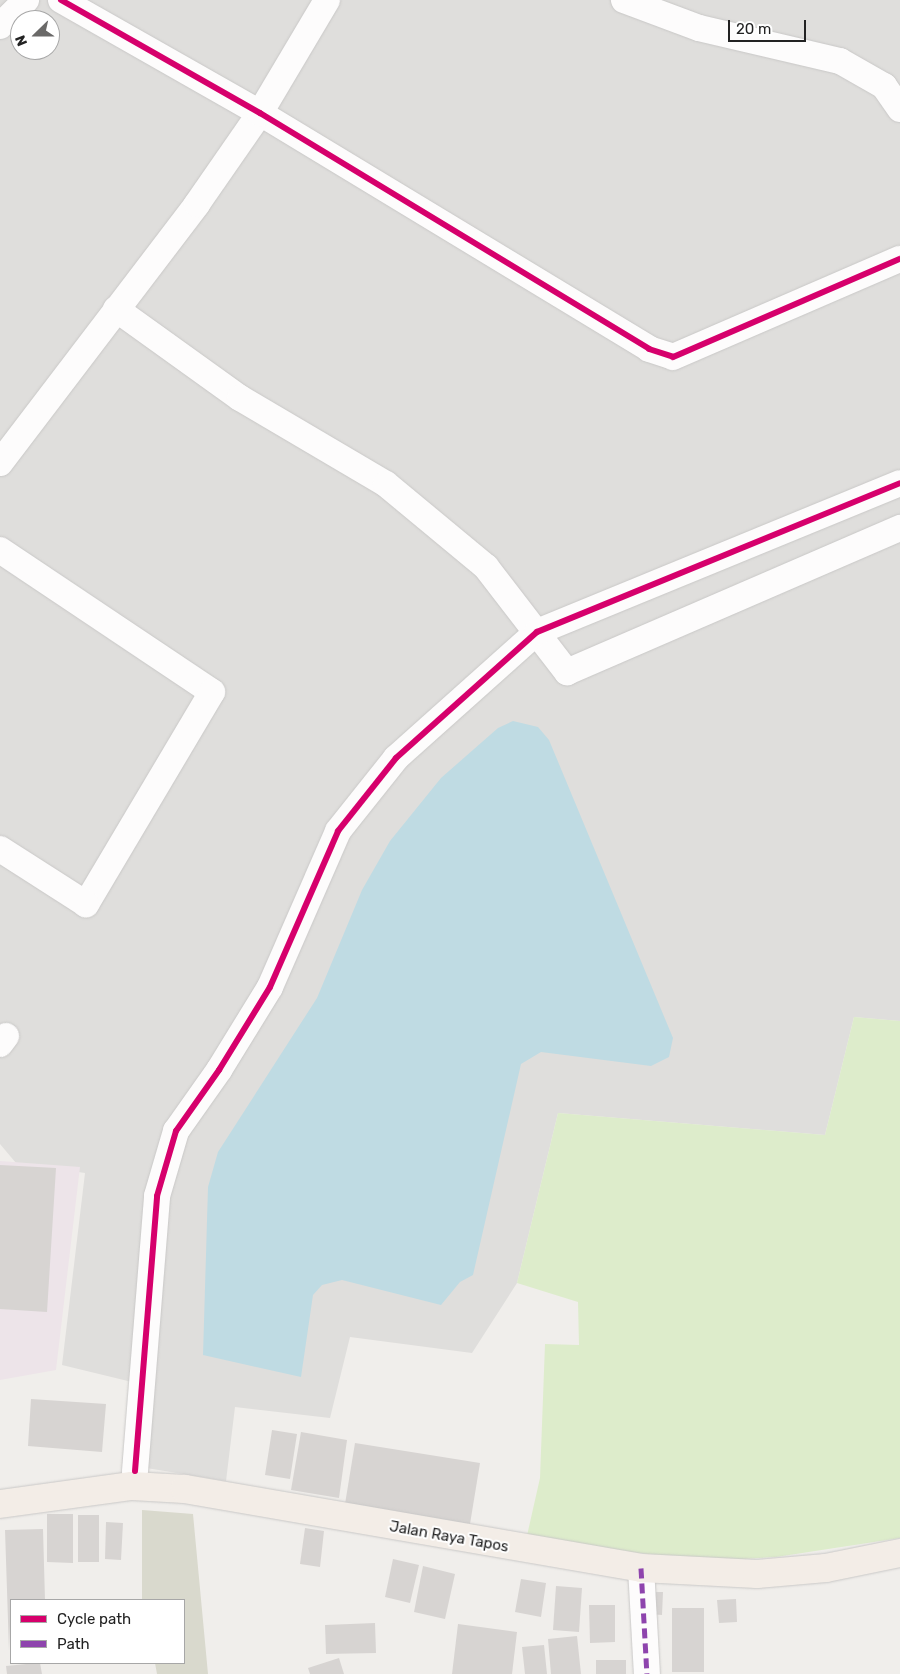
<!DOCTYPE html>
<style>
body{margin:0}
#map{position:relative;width:900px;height:1674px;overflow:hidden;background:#f0eeeb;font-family:Rubik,sans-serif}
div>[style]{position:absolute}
.residential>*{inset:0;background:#dfdedc}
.industrial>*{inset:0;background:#ede4e9}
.construction>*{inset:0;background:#d9d9cd}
.grass>*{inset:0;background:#ddeccb}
.water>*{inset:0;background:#bfdbe3}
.building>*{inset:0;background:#d7d4d2}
.roads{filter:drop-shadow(0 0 1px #c9c8c7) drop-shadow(0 0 1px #c9c8c7)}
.minor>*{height:26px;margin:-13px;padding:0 13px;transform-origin:13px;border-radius:13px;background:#fdfcfc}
.major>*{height:28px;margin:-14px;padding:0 14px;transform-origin:14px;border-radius:14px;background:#f3ede7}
.quiet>*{height:5px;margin-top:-2.5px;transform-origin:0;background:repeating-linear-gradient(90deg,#8e44ad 0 10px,transparent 0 15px)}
.cycleway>*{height:6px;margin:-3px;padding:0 3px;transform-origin:3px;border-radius:3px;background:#d6006c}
span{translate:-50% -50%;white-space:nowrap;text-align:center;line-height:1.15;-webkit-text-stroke:4px #fff;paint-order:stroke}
.street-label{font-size:15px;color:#222}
.legend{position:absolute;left:10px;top:1599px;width:175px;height:65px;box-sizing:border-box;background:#fff;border:1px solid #a7a7a7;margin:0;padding:6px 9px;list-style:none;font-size:15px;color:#222}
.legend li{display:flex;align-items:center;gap:10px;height:25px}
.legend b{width:25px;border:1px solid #a7a7a7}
.north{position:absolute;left:10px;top:10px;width:50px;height:50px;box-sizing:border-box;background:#fff;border:1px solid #a7a7a7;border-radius:50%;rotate:248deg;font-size:14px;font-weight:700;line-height:20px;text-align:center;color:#222}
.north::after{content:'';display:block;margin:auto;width:18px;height:22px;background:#6a6968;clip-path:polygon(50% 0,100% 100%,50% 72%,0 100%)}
.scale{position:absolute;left:728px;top:20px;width:78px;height:22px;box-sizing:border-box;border:2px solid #222;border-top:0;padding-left:6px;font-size:15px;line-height:18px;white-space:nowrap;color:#222;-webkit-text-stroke:4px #fff;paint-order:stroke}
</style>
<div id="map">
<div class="residential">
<i style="clip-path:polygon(evenodd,0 0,900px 0,900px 1021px,854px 1017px,825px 1135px,558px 1113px,517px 1283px,472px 1353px,350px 1337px,330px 1418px,235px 1407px,226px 1481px,122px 1464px,132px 1382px,62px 1365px,85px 1173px,16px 1163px,0 1144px,0 0,20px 20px,50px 20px,50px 50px,20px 50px,20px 20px)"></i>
</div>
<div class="industrial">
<i style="clip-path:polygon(0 1161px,80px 1167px,56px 1370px,0 1380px)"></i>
</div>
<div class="construction">
<i style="clip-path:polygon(142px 1510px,193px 1514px,208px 1674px,157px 1674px,155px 1663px,184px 1663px,184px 1600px,142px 1600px)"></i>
</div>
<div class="grass">
<i style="clip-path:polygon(854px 1017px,900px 1021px,900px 1538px,776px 1557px,708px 1561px,526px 1540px,540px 1478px,545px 1344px,579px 1345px,578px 1302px,517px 1283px,558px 1113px,825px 1135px)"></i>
</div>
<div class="water">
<i style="clip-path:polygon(513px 721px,538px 727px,549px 740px,673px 1038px,669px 1057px,651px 1066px,541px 1052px,521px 1064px,473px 1275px,460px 1282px,441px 1305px,342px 1280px,322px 1285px,313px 1295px,301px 1377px,203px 1355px,208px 1187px,218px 1152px,317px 998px,362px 890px,390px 841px,441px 778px,498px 728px)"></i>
</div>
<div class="building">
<i style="clip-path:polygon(0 1165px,56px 1168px,47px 1312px,0 1309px)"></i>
<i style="clip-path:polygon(31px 1399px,106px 1404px,102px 1452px,28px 1446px)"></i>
<i style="clip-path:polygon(272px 1430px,297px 1434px,290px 1479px,265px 1475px)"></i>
<i style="clip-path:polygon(301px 1432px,347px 1440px,339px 1498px,291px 1490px)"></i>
<i style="clip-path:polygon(355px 1443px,480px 1463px,470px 1524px,345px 1504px)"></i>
<i style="clip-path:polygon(47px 1514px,73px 1514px,73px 1563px,47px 1562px)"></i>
<i style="clip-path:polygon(78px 1515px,99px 1515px,99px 1562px,78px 1562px)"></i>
<i style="clip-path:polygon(106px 1522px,123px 1523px,121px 1560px,105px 1559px)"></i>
<i style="clip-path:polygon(305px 1528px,324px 1531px,320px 1567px,300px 1564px)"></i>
<i style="clip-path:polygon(43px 1529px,45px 1600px,11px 1600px,9px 1651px,5px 1530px)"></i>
<i style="clip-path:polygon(393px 1559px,419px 1565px,410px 1603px,385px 1597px)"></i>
<i style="clip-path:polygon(423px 1566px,455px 1574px,445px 1619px,414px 1612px)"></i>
<i style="clip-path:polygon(521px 1579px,546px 1583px,541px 1617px,515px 1612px)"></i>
<i style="clip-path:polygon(556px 1586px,582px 1588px,579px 1632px,553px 1630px)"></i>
<i style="clip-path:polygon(648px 1592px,663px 1592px,662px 1615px,648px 1614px)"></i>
<i style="clip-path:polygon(736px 1599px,737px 1622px,719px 1623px,717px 1600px)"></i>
<i style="clip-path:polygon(589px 1605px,615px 1605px,615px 1642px,590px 1643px)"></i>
<i style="clip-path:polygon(672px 1608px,704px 1608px,704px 1672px,672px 1672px)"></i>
<i style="clip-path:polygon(375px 1623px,376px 1653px,326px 1654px,325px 1625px)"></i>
<i style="clip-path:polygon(458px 1624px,517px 1632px,512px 1674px,452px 1674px)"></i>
<i style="clip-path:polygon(577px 1636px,581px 1674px,551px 1674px,548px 1639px)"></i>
<i style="clip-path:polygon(544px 1645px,547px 1674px,525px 1674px,522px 1647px)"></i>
<i style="clip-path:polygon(339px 1658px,344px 1674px,310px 1674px,308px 1668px)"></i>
<i style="clip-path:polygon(596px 1660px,626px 1660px,626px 1674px,596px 1674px)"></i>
<i style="clip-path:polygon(36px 1663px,40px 1663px,42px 1674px,7px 1674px,6px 1666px)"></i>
</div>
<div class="roads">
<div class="minor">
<i style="left:61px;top:0;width:229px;rotate:29.6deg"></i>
<i style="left:260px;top:113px;width:455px;rotate:31.2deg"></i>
<i style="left:649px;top:349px;width:25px;rotate:18deg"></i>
<i style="left:673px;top:357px;width:247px;rotate:-23.4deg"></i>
<i style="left:624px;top:0;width:80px;rotate:20.5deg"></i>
<i style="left:699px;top:28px;width:145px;rotate:13.2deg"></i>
<i style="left:840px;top:61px;width:51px;rotate:29.6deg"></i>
<i style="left:884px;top:86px;width:28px;rotate:55deg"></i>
<i style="left:0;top:26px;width:37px;rotate:-45deg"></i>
<i style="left:116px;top:309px;width:153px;rotate:35.7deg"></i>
<i style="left:240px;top:398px;width:169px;rotate:30.5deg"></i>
<i style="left:386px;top:484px;width:130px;rotate:39.7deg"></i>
<i style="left:486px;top:567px;width:133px;rotate:52.4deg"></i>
<i style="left:567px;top:672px;width:363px;rotate:-23.4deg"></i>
<i style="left:0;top:463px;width:325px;rotate:-52.7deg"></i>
<i style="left:197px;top:204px;width:111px;rotate:-55.3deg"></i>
<i style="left:260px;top:113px;width:131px;rotate:-59.3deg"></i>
<i style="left:0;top:550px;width:255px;rotate:33.8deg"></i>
<i style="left:212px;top:692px;width:247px;rotate:120.7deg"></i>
<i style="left:86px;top:904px;width:102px;rotate:-147.4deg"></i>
<i style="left:0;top:1044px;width:10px;rotate:-53deg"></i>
<i style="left:135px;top:1471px;width:276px;rotate:-85.4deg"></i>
<i style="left:157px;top:1196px;width:68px;rotate:-73.7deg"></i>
<i style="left:176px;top:1131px;width:75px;rotate:-54.8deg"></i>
<i style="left:219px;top:1070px;width:97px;rotate:-58.4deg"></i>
<i style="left:270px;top:987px;width:170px;rotate:-66.4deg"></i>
<i style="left:338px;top:831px;width:93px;rotate:-51.5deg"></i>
<i style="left:396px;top:758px;width:189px;rotate:-41.8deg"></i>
<i style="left:537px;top:632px;width:392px;rotate:-22.3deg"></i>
<i style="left:641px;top:1568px;width:106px;rotate:86.8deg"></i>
</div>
<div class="major">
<i style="left:0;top:1504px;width:133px;rotate:-7.8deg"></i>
<i style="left:132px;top:1486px;width:53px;rotate:3.2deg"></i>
<i style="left:185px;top:1489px;width:463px;rotate:9.8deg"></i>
<i style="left:641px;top:1568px;width:116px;rotate:3deg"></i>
<i style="left:757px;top:1574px;width:69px;rotate:-5deg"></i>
<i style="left:826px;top:1568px;width:76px;rotate:-11.5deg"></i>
</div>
</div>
<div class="quiet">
<i style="left:641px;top:1568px;width:106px;rotate:86.8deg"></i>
</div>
<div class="cycleway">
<i style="left:61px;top:0;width:229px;rotate:29.6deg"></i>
<i style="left:260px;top:113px;width:455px;rotate:31.2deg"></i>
<i style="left:649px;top:349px;width:25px;rotate:18deg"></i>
<i style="left:673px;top:357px;width:247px;rotate:-23.4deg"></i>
<i style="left:135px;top:1471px;width:276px;rotate:-85.4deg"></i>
<i style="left:157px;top:1196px;width:68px;rotate:-73.7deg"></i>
<i style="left:176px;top:1131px;width:75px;rotate:-54.8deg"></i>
<i style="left:219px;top:1070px;width:97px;rotate:-58.4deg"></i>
<i style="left:270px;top:987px;width:170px;rotate:-66.4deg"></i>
<i style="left:338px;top:831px;width:93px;rotate:-51.5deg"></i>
<i style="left:396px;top:758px;width:189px;rotate:-41.8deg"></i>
<i style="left:537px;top:632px;width:392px;rotate:-22.3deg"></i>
</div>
<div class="street-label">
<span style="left:449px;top:1537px;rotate:10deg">Jalan Raya Tapos</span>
</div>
<ul class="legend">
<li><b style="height:6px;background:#d6006c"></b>Cycle path</li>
<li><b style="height:6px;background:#8e44ad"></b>Path</li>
</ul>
<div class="north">N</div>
<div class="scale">20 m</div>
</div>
